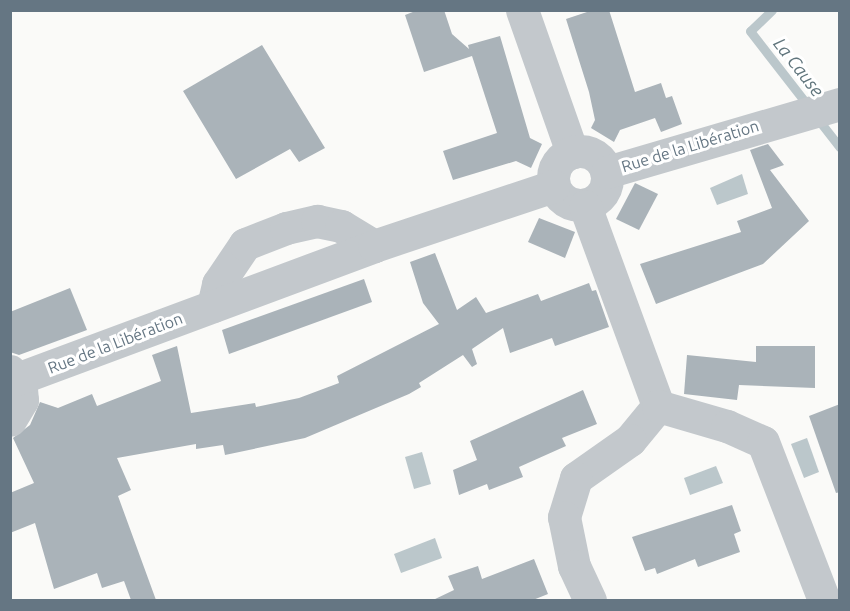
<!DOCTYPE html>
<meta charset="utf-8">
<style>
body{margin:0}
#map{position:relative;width:850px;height:611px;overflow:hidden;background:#fafaf8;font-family:Ubuntu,sans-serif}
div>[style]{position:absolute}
.water>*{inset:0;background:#bbc7cb}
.stream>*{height:9px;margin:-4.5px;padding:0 4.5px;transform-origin:4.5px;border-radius:4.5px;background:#bbc7cb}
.building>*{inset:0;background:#aab3b9}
.minor>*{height:33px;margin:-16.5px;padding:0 16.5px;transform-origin:16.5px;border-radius:16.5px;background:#c3c8cc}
.minor>.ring{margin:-16.5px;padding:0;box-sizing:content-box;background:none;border:33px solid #c3c8cc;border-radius:50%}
span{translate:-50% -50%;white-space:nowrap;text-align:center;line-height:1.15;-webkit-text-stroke:6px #fff;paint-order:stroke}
.street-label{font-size:16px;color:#657683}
.water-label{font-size:18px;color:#60757c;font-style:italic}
.frame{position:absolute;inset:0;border:12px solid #657683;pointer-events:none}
</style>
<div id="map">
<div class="water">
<i style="clip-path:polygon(742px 174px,748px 194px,717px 205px,710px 188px)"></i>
<i style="clip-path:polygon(807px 438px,819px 472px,804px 478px,791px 444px)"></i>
<i style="clip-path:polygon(422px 452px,431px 484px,414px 489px,405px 457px)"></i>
<i style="clip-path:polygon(716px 466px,723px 483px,690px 495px,684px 478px)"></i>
<i style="clip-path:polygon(435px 538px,442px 558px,401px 573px,394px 554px)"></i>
</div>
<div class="stream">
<i style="left:772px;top:10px;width:30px;rotate:136deg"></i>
<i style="left:750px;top:31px;width:96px;rotate:52.2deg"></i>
<i style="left:817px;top:118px;width:37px;rotate:52deg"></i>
</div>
<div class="building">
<i style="clip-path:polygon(418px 10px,444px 10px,452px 34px,469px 49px,468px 45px,500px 36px,530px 138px,542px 144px,531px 168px,516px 161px,453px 180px,443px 151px,497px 133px,472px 56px,424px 72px,405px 15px)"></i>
<i style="clip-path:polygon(593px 10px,609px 10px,635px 92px,661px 83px,666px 98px,672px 96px,682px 124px,661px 132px,655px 118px,620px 130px,614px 142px,591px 128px,595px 120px,589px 92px,566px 19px)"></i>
<i style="clip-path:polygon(262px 45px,325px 148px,299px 162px,290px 149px,236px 179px,183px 91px)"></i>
<i style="clip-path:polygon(768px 144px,784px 165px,770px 170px,809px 221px,763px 264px,656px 304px,640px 264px,741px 232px,737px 221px,772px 208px,750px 150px)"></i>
<i style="clip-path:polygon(635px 183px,658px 194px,639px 230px,616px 219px)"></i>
<i style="clip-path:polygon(539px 218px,575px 232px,565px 258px,528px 242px)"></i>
<i style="clip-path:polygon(435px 253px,457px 310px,476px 297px,486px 313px,538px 294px,541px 301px,589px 283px,592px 291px,596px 290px,609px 327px,555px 346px,552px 338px,510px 353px,503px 328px,472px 349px,477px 364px,472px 367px,463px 355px,419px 383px,421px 387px,409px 394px,305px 438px,225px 455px,223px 445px,196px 449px,196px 444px,117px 458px,131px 490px,118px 496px,156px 600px,131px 600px,124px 581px,102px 588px,97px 573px,54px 589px,35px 523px,10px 533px,10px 493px,34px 483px,13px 438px,30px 425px,40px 402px,58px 408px,92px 394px,97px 406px,161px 381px,152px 355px,177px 346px,191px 413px,255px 403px,256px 407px,299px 398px,339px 383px,337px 376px,439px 324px,423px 303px,410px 262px)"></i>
<i style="clip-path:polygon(364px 279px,372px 302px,229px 354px,222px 330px)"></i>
<i style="clip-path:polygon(70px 288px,87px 330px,19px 355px,10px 352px,10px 312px)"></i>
<i style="clip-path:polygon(756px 346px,815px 346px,815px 388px,739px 385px,737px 400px,684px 394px,687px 355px,756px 362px)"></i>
<i style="clip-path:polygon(583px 390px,597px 424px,562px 438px,566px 446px,519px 467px,523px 477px,489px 490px,487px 484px,459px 495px,453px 470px,477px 460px,470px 441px)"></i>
<i style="clip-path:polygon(840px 404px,840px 492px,836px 493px,809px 416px)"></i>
<i style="clip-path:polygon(732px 505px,741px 531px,734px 534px,740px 552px,698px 567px,695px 559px,657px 574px,655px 568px,645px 571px,632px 537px)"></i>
<i style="clip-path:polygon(534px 559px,548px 594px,533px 600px,433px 600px,454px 590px,448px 576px,478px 566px,482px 579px)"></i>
</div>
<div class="minor">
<i style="left:522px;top:10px;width:151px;rotate:70.6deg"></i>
<i class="ring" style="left:553px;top:151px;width:21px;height:21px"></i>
<i style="left:607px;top:172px;width:243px;rotate:-16.3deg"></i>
<i style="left:585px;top:206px;width:213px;rotate:69.9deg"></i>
<i style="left:658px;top:406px;width:44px;rotate:129.5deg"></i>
<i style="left:630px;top:440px;width:66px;rotate:144.9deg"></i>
<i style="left:576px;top:478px;width:41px;rotate:107.1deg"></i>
<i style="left:564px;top:517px;width:50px;rotate:78.5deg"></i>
<i style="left:574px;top:566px;width:38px;rotate:65deg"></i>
<i style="left:213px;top:306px;width:23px;rotate:-77deg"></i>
<i style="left:218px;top:284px;width:48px;rotate:-56deg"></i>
<i style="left:245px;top:244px;width:44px;rotate:-21.3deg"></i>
<i style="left:286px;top:228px;width:32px;rotate:-13deg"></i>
<i style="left:317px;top:221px;width:25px;rotate:12deg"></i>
<i style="left:341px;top:226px;width:39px;rotate:31deg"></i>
<i style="left:10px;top:371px;width:21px;rotate:59deg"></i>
<i style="left:21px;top:389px;width:11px;rotate:85deg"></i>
<i style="left:22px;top:400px;width:23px;rotate:121deg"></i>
<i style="left:17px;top:379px;width:381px;rotate:-20.4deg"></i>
<i style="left:374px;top:246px;width:189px;rotate:-18.5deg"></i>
<i style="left:658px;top:406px;width:72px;rotate:16.2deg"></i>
<i style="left:727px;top:426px;width:39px;rotate:24deg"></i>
<i style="left:763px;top:442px;width:169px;rotate:68.9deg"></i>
</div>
<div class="street-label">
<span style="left:690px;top:146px;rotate:-17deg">Rue de la Libération</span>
<span style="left:115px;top:343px;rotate:-21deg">Rue de la Libération</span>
</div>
<div class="water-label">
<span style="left:799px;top:67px;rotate:52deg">La Cause</span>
</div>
<div class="frame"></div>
</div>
